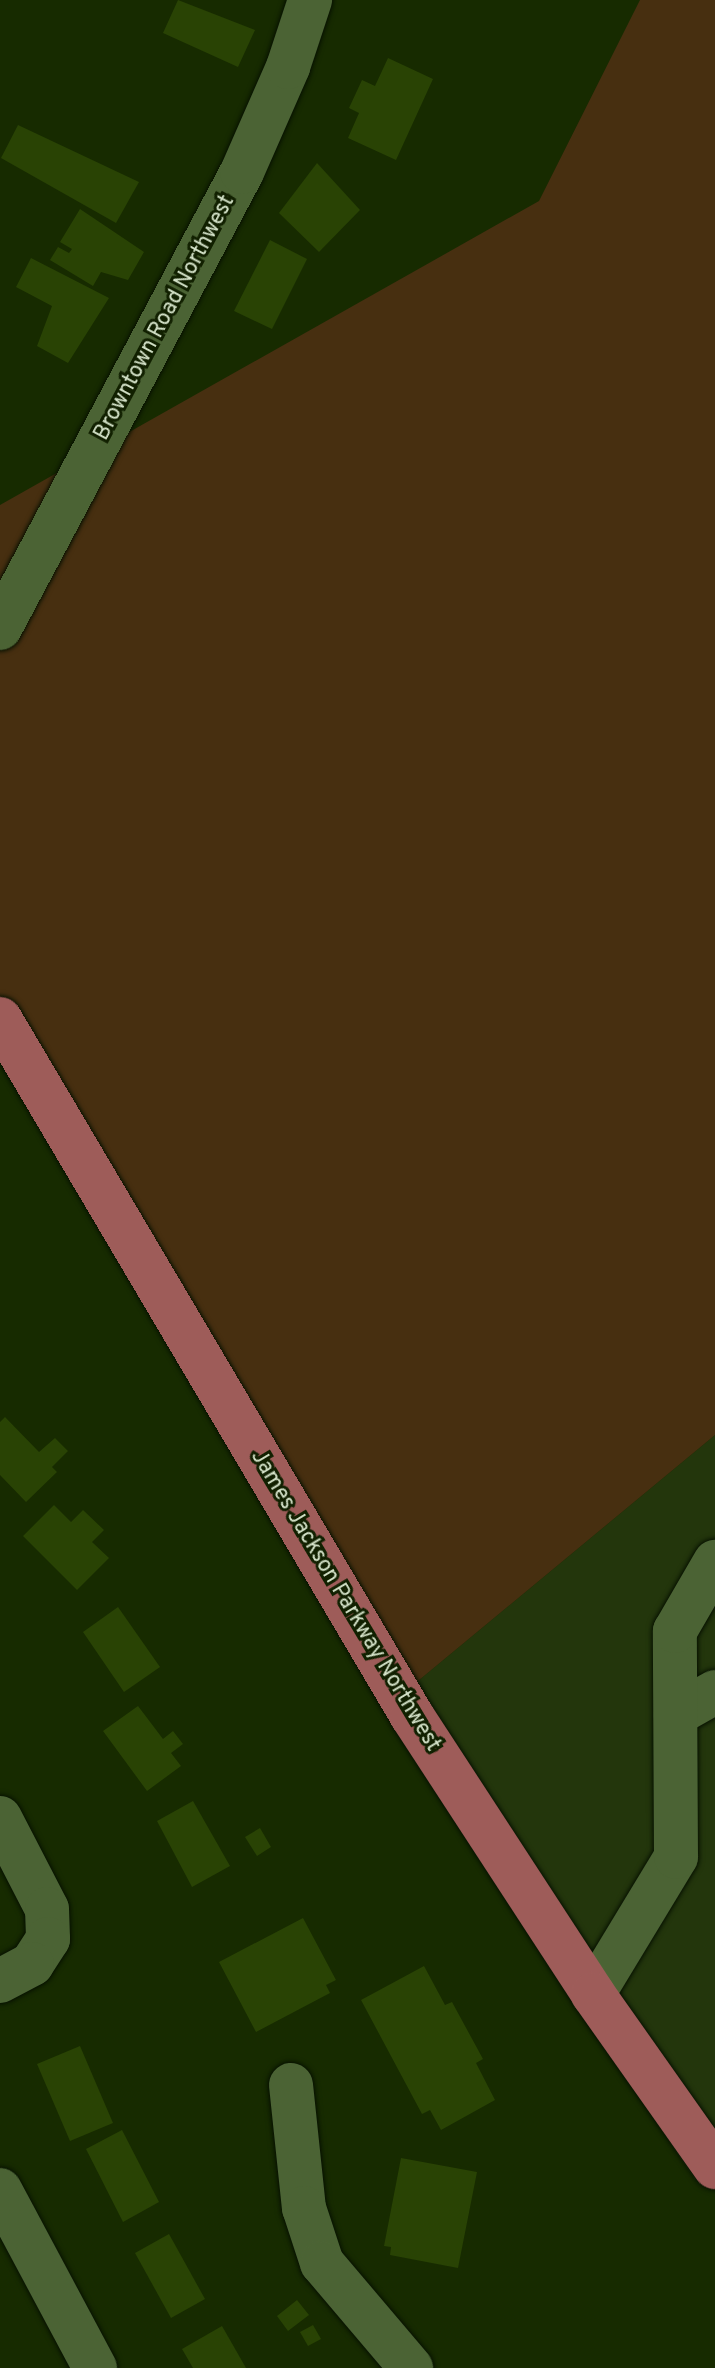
<!DOCTYPE html>
<style>
body{margin:0}
#map{position:relative;width:715px;height:2368px;overflow:hidden;background:#172b00;font-family:Overpass,sans-serif}
div>[style]{position:absolute}
.built>*{inset:0;background:#23360c}
.green>*{inset:0;background:#472f10}
.building>*{inset:0;background:#294304}
.roads{filter:drop-shadow(0 0 2px #071100) drop-shadow(0 0 2px #071100)}
.minor>*{height:44px;margin:-22px;padding:0 22px;transform-origin:22px;border-radius:22px;background:#4b6334}
.major>*{height:44px;margin:-22px;padding:0 22px;transform-origin:22px;border-radius:22px;background:#9e5c59}
span{translate:-50% -50%;white-space:nowrap;text-align:center;line-height:1.15;-webkit-text-stroke:6px #112000;paint-order:stroke}
.street-label{font-size:22px;color:#d6e4ca}
</style>
<div id="map">
<div class="built">
<i style="clip-path:polygon(715px 1435px,715px 2157px,695px 2180px,482px 1864px,395px 1700px)"></i>
</div>
<div class="green">
<i style="clip-path:polygon(640px 0,715px 0,715px 1435px,395px 1700px,0 1011px,0 505px,539px 201px)"></i>
</div>
<div class="building">
<i style="clip-path:polygon(178px 0,255px 30px,238px 67px,163px 33px)"></i>
<i style="clip-path:polygon(388px 58px,433px 79px,396px 160px,348px 138px,359px 113px,349px 108px,362px 80px,375px 86px)"></i>
<i style="clip-path:polygon(18px 125px,139px 182px,116px 223px,1px 158px)"></i>
<i style="clip-path:polygon(317px 163px,360px 210px,319px 252px,279px 213px)"></i>
<i style="clip-path:polygon(80px 209px,144px 252px,128px 280px,101px 272px,93px 286px,50px 260px,58px 247px,69px 253px,72px 249px,60px 242px)"></i>
<i style="clip-path:polygon(270px 240px,307px 259px,272px 329px,234px 311px)"></i>
<i style="clip-path:polygon(31px 258px,109px 298px,68px 363px,37px 346px,52px 306px,16px 287px)"></i>
<i style="clip-path:polygon(5px 1417px,39px 1452px,55px 1438px,68px 1451px,52px 1467px,57px 1472px,26px 1502px,0 1475px,0 1422px)"></i>
<i style="clip-path:polygon(54px 1505px,71px 1522px,83px 1510px,104px 1530px,92px 1542px,109px 1558px,77px 1590px,23px 1536px)"></i>
<i style="clip-path:polygon(118px 1607px,160px 1667px,124px 1692px,83px 1632px)"></i>
<i style="clip-path:polygon(138px 1706px,163px 1739px,173px 1731px,183px 1744px,171px 1753px,181px 1766px,147px 1791px,103px 1731px)"></i>
<i style="clip-path:polygon(193px 1801px,230px 1866px,192px 1887px,157px 1821px)"></i>
<i style="clip-path:polygon(260px 1828px,271px 1847px,257px 1856px,245px 1837px)"></i>
<i style="clip-path:polygon(303px 1918px,336px 1980px,326px 1985px,330px 1993px,256px 2032px,219px 1962px)"></i>
<i style="clip-path:polygon(424px 1966px,445px 2005px,452px 2002px,483px 2059px,476px 2063px,495px 2100px,441px 2130px,430px 2110px,422px 2114px,361px 2000px)"></i>
<i style="clip-path:polygon(80px 2046px,113px 2123px,70px 2141px,37px 2064px)"></i>
<i style="clip-path:polygon(122px 2130px,159px 2202px,123px 2222px,86px 2149px)"></i>
<i style="clip-path:polygon(401px 2158px,477px 2172px,458px 2268px,390px 2255px,391px 2247px,384px 2246px)"></i>
<i style="clip-path:polygon(169px 2234px,205px 2299px,171px 2318px,135px 2253px)"></i>
<i style="clip-path:polygon(297px 2300px,309px 2315px,288px 2331px,277px 2316px)"></i>
<i style="clip-path:polygon(313px 2325px,321px 2339px,308px 2346px,300px 2332px)"></i>
<i style="clip-path:polygon(222px 2326px,246px 2368px,193px 2368px,182px 2349px)"></i>
</div>
<div class="roads">
<div class="minor">
<i style="left:0;top:628px;width:516px;rotate:-62.05deg"></i>
<i style="left:242px;top:172px;width:115px;rotate:-66.3deg"></i>
<i style="left:288px;top:67px;width:71px;rotate:-71.8deg"></i>
<i style="left:676px;top:1714px;width:45px;rotate:-29.4deg"></i>
<i style="left:0;top:1818px;width:102px;rotate:62.7deg"></i>
<i style="left:47px;top:1909px;width:30px;rotate:88deg"></i>
<i style="left:48px;top:1939px;width:30px;rotate:123deg"></i>
<i style="left:32px;top:1964px;width:36px;rotate:152deg"></i>
<i style="left:593px;top:1994px;width:160px;rotate:-58.8deg"></i>
<i style="left:676px;top:1857px;width:226px;rotate:-90.3deg"></i>
<i style="left:675px;top:1631px;width:80px;rotate:-59.9deg"></i>
<i style="left:291px;top:2085px;width:124px;rotate:84deg"></i>
<i style="left:304px;top:2208px;width:58px;rotate:71.9deg"></i>
<i style="left:322px;top:2263px;width:138px;rotate:49.7deg"></i>
<i style="left:0;top:2190px;width:202px;rotate:61.9deg"></i>
</div>
<div class="major">
<i style="left:0;top:1019px;width:810px;rotate:59.41deg"></i>
<i style="left:412px;top:1716px;width:332px;rotate:56.9deg"></i>
<i style="left:593px;top:1994px;width:212px;rotate:54.8deg"></i>
</div>
</div>
<div class="street-label">
<span style="left:165px;top:318px;rotate:-62deg">Browntown Road Northwest</span>
<span style="left:345px;top:1601px;rotate:59deg">James Jackson Parkway Northwest</span>
</div>
</div>
